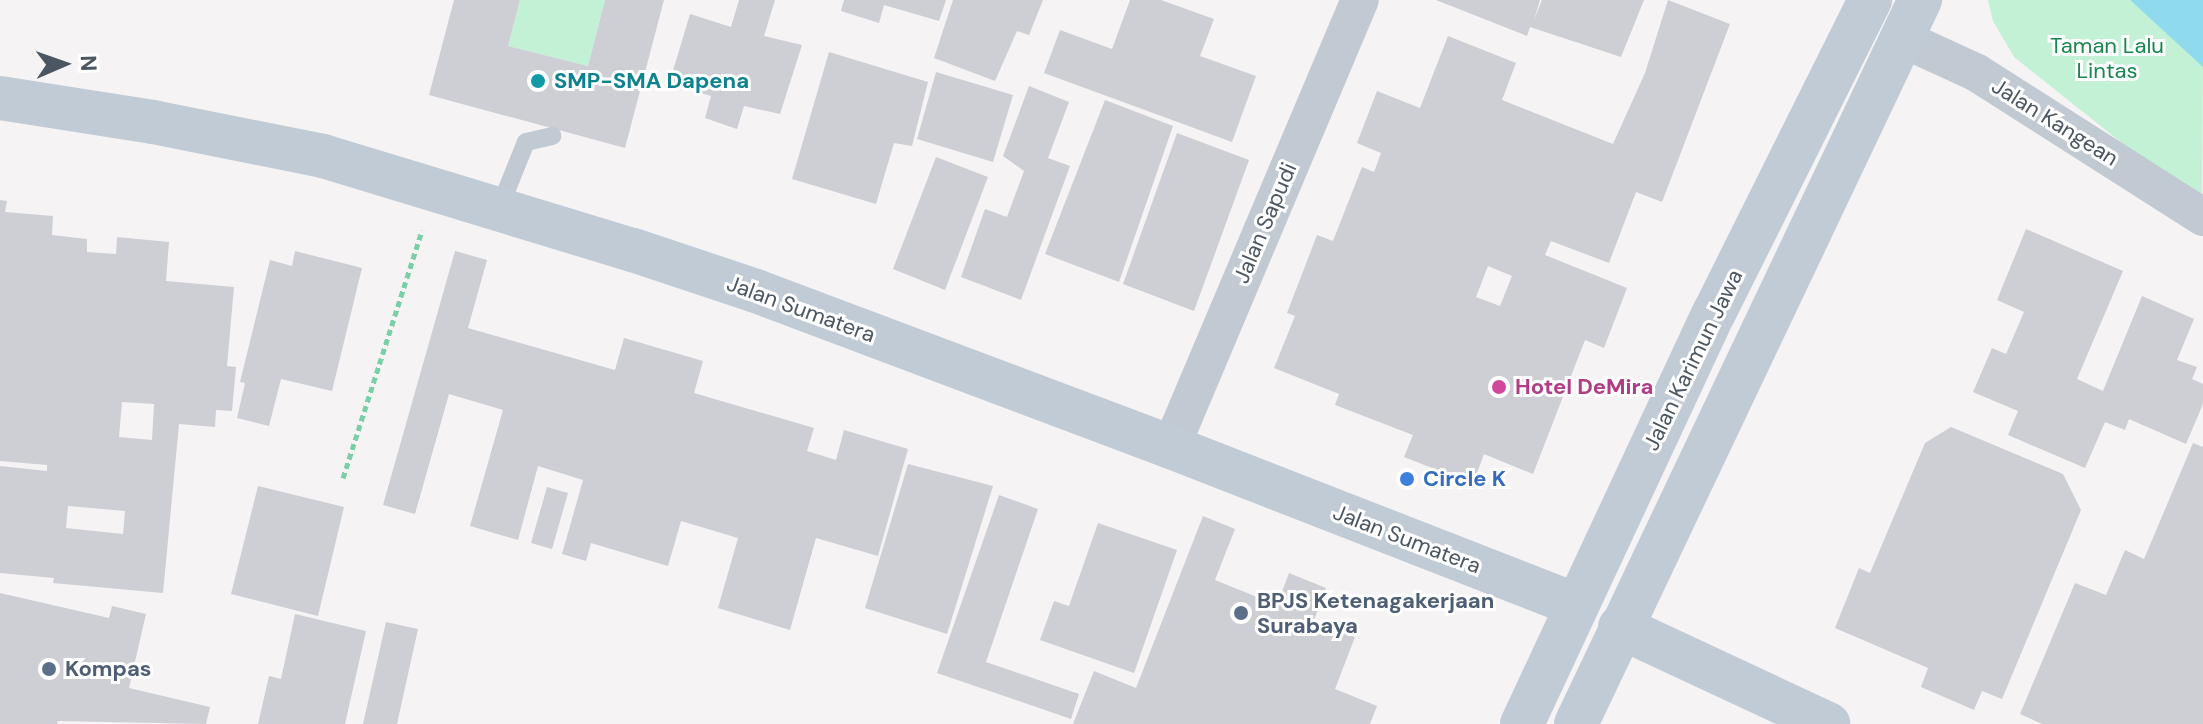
<!DOCTYPE html>
<style>
body{margin:0}
#map{position:relative;width:2203px;height:724px;overflow:hidden;background:#f5f3f3;font-family:"DM Sans",sans-serif}
div>[style]{position:absolute}
.green>*{inset:0;background:#c3f1d5}
.water>*{inset:0;background:#90daee}
.building>*{inset:0;background:#cdcfd5}
.path>*{height:5px;margin-top:-2.5px;transform-origin:0;background:repeating-linear-gradient(90deg,#7ad0a6 0 6px,transparent 0 10px)}
.lane>*{height:18px;margin:-9px;padding:0 9px;transform-origin:9px;border-radius:9px;background:#c1cad2}
.street>*{height:38px;margin:-19px;padding:0 19px;transform-origin:19px;border-radius:19px;background:#c1cad2}
.secondary>*{height:44px;margin:-22px;padding:0 22px;transform-origin:22px;border-radius:22px;background:#c1cbd6}
.dots>*{width:22px;height:22px;translate:-50% -50%;box-sizing:border-box;border:4px solid #fff;border-radius:50%}
span{translate:-50% -50%;white-space:nowrap;text-align:center;line-height:1.15;-webkit-text-stroke:6px #fff;paint-order:stroke}
.park-label{font-size:22px;color:#17864f}
.culture-label{font-size:22px;color:#0d838f;font-weight:700}
.left{translate:0 -50%;text-align:left}
.street-label{font-size:22px;color:#4a5661}
.hotel-label{font-size:22px;color:#b23c85;font-weight:700}
.shop-label{font-size:22px;color:#366cbe;font-weight:700}
.service-label{font-size:22px;color:#4e5e75;font-weight:700}
.north{position:absolute;left:24px;top:24px;width:80px;height:80px;-webkit-text-stroke:6px #fff;paint-order:stroke;rotate:88deg;font-size:22px;font-weight:700;line-height:32px;text-align:center;color:#4a5661}
.north::after{content:'';display:block;margin:auto;width:28px;height:36px;background:#4a5661;clip-path:polygon(50% 0,100% 100%,50% 72%,0 100%)}
</style>
<div id="map">
<div class="green">
<i style="clip-path:polygon(520px 0,605px 0,588px 66px,508px 46px)"></i>
<i style="clip-path:polygon(1988px 0,2130px 0,2203px 66px,2202px 207px,2014px 57px,1993px 21px)"></i>
</div>
<div class="water">
<i style="clip-path:polygon(2130px 0,2203px 0,2203px 67px)"></i>
</div>
<div class="building">
<i style="clip-path:polygon(454px 0,520px 0,508px 46px,588px 66px,605px 0,664px 0,625px 148px,429px 95px)"></i>
<i style="clip-path:polygon(739px 0,775px 0,764px 36px,802px 45px,780px 114px,744px 106px,737px 129px,705px 118px,711px 96px,669px 84px,690px 14px,731px 27px)"></i>
<i style="clip-path:polygon(844px 0,946px 0,939px 21px,884px 5px,879px 23px,841px 11px)"></i>
<i style="clip-path:polygon(953px 0,1043px 0,1029px 35px,1017px 31px,995px 81px,934px 58px)"></i>
<i style="clip-path:polygon(1130px 0,1161px 0,1214px 19px,1200px 56px,1256px 76px,1232px 142px,1044px 73px,1060px 30px,1112px 49px)"></i>
<i style="clip-path:polygon(1436px 0,1540px 0,1534px 20px,1542px 0,1644px 0,1621px 57px,1530px 27px,1527px 36px)"></i>
<i style="clip-path:polygon(evenodd,1668px 0,1730px 24px,1662px 202px,1636px 192px,1609px 263px,1551px 241px,1545px 255px,1627px 288px,1604px 348px,1585px 340px,1533px 474px,1484px 454px,1473px 484px,1404px 457px,1413px 435px,1335px 405px,1339px 394px,1274px 368px,1295px 316px,1287px 313px,1317px 235px,1333px 241px,1362px 167px,1374px 172px,1381px 153px,1357px 143px,1377px 91px,1420px 108px,1448px 36px,1516px 63px,1502px 100px,1613px 144px,1645px 73px,1668px 0,1488px 266px,1512px 276px,1500px 306px,1476px 297px,1488px 266px)"></i>
<i style="clip-path:polygon(829px 52px,928px 82px,912px 146px,894px 143px,876px 204px,792px 179px)"></i>
<i style="clip-path:polygon(936px 72px,1013px 95px,993px 162px,917px 139px)"></i>
<i style="clip-path:polygon(1029px 86px,1069px 102px,1048px 158px,1070px 166px,1021px 300px,961px 277px,985px 209px,1007px 217px,1024px 171px,1003px 156px)"></i>
<i style="clip-path:polygon(1105px 100px,1173px 126px,1119px 282px,1045px 254px)"></i>
<i style="clip-path:polygon(1177px 133px,1249px 160px,1194px 311px,1123px 284px)"></i>
<i style="clip-path:polygon(936px 157px,988px 177px,945px 290px,893px 269px)"></i>
<i style="clip-path:polygon(evenodd,0 200px,7px 201px,5px 212px,53px 216px,52px 235px,87px 239px,87px 252px,116px 254px,117px 237px,169px 242px,166px 281px,234px 287px,227px 366px,236px 367px,232px 411px,216px 410px,215px 427px,179px 424px,163px 593px,53px 583px,54px 578px,0 573px,0 466px,47px 471px,47px 465px,0 461px,0 200px,122px 402px,154px 404px,152px 440px,119px 437px,122px 402px,0 200px,68px 506px,125px 511px,123px 534px,66px 528px,68px 506px)"></i>
<i style="clip-path:polygon(2026px 229px,2123px 271px,2077px 379px,2103px 391px,2142px 296px,2194px 319px,2177px 360px,2197px 367px,2192px 379px,2203px 384px,2203px 404px,2186px 444px,2129px 419px,2125px 430px,2105px 422px,2085px 468px,2008px 435px,2018px 411px,1973px 392px,1992px 348px,2006px 354px,2024px 312px,1997px 300px)"></i>
<i style="clip-path:polygon(295px 251px,362px 268px,332px 391px,281px 379px,269px 426px,237px 418px,245px 383px,240px 382px,270px 260px,292px 266px)"></i>
<i style="clip-path:polygon(455px 251px,487px 260px,468px 328px,615px 370px,624px 338px,703px 361px,694px 393px,814px 428px,807px 451px,836px 460px,844px 430px,908px 449px,878px 556px,816px 538px,790px 630px,718px 608px,738px 538px,681px 521px,668px 566px,591px 543px,586px 561px,562px 554px,583px 480px,538px 466px,518px 540px,470px 526px,503px 410px,449px 394px,415px 514px,383px 505px)"></i>
<i style="clip-path:polygon(1951px 427px,2063px 474px,2081px 510px,2002px 699px,1982px 691px,1974px 710px,1921px 687px,1928px 668px,1835px 628px,1859px 568px,1870px 573px,1925px 443px)"></i>
<i style="clip-path:polygon(2193px 443px,2203px 447px,2203px 724px,2042px 724px,2020px 714px,2075px 583px,2106px 595px,2125px 550px,2144px 559px)"></i>
<i style="clip-path:polygon(908px 464px,993px 486px,947px 634px,865px 608px)"></i>
<i style="clip-path:polygon(258px 486px,344px 507px,318px 616px,231px 594px)"></i>
<i style="clip-path:polygon(547px 487px,568px 493px,552px 549px,531px 543px)"></i>
<i style="clip-path:polygon(999px 495px,1038px 509px,986px 662px,1079px 694px,1071px 719px,937px 673px)"></i>
<i style="clip-path:polygon(1203px 516px,1235px 529px,1215px 580px,1277px 605px,1289px 573px,1326px 588px,1314px 620px,1355px 637px,1335px 689px,1377px 706px,1370px 724px,1073px 724px,1094px 671px,1136px 688px)"></i>
<i style="clip-path:polygon(1098px 523px,1177px 550px,1134px 673px,1040px 640px,1054px 601px,1069px 606px)"></i>
<i style="clip-path:polygon(0 593px,109px 618px,112px 606px,146px 614px,129px 688px,210px 707px,206px 724px,58px 721px,57px 724px,0 724px)"></i>
<i style="clip-path:polygon(295px 614px,366px 631px,345px 724px,258px 724px,269px 676px,281px 679px)"></i>
<i style="clip-path:polygon(386px 622px,418px 629px,397px 724px,363px 724px)"></i>
</div>
<div class="path">
<i style="left:343px;top:478px;width:260px;rotate:-72.3deg"></i>
</div>
<div class="lane">
<i style="left:499px;top:209px;width:72px;rotate:-68.1deg"></i>
<i style="left:526px;top:142px;width:27px;rotate:-13deg"></i>
</div>
<div class="street">
<i style="left:1901px;top:38px;width:84px;rotate:24.7deg"></i>
<i style="left:1977px;top:73px;width:268px;rotate:32.5deg"></i>
<i style="left:1171px;top:447px;width:485px;rotate:-67.1deg"></i>
</div>
<div class="secondary">
<i style="left:0;top:98px;width:155px;rotate:8.9deg"></i>
<i style="left:153px;top:122px;width:173px;rotate:11.3deg"></i>
<i style="left:323px;top:156px;width:324px;rotate:16.9deg"></i>
<i style="left:633px;top:250px;width:130px;rotate:18.4deg"></i>
<i style="left:756px;top:291px;width:443px;rotate:20.6deg"></i>
<i style="left:1171px;top:447px;width:435px;rotate:21.3deg"></i>
<i style="left:1620px;top:627px;width:230px;rotate:25deg"></i>
<i style="left:1522px;top:724px;width:454px;rotate:-65deg"></i>
<i style="left:1714px;top:313px;width:350px;rotate:-63.5deg"></i>
<i style="left:1576px;top:724px;width:802px;rotate:-64.59deg"></i>
</div>
<div class="dots">
<i style="left:538px;top:81px;background:#0f9aa8"></i>
<i style="left:1499px;top:387px;background:#d1479c"></i>
<i style="left:1407px;top:479px;background:#3f7fe0"></i>
<i style="left:1241px;top:613px;background:#5c6f8a"></i>
<i style="left:49px;top:669px;background:#5c6f8a"></i>
</div>
<div class="park-label">
<span style="left:2107px;top:58px">Taman Lalu<br>Lintas</span>
</div>
<div class="culture-label">
<span class="left" style="left:554px;top:81px">SMP-SMA Dapena</span>
</div>
<div class="street-label">
<span style="left:2055px;top:122px;rotate:32deg">Jalan Kangean</span>
<span style="left:1265px;top:223px;rotate:-67deg">Jalan Sapudi</span>
<span style="left:801px;top:309px;rotate:20deg">Jalan Sumatera</span>
<span style="left:1693px;top:360px;rotate:-64deg">Jalan Karimun Jawa</span>
<span style="left:1407px;top:539px;rotate:21deg">Jalan Sumatera</span>
</div>
<div class="hotel-label">
<span class="left" style="left:1515px;top:387px">Hotel DeMira</span>
</div>
<div class="shop-label">
<span class="left" style="left:1423px;top:479px">Circle K</span>
</div>
<div class="service-label">
<span class="left" style="left:1257px;top:613px">BPJS Ketenagakerjaan<br>Surabaya</span>
<span class="left" style="left:65px;top:669px">Kompas</span>
</div>
<div class="north">N</div>
</div>
